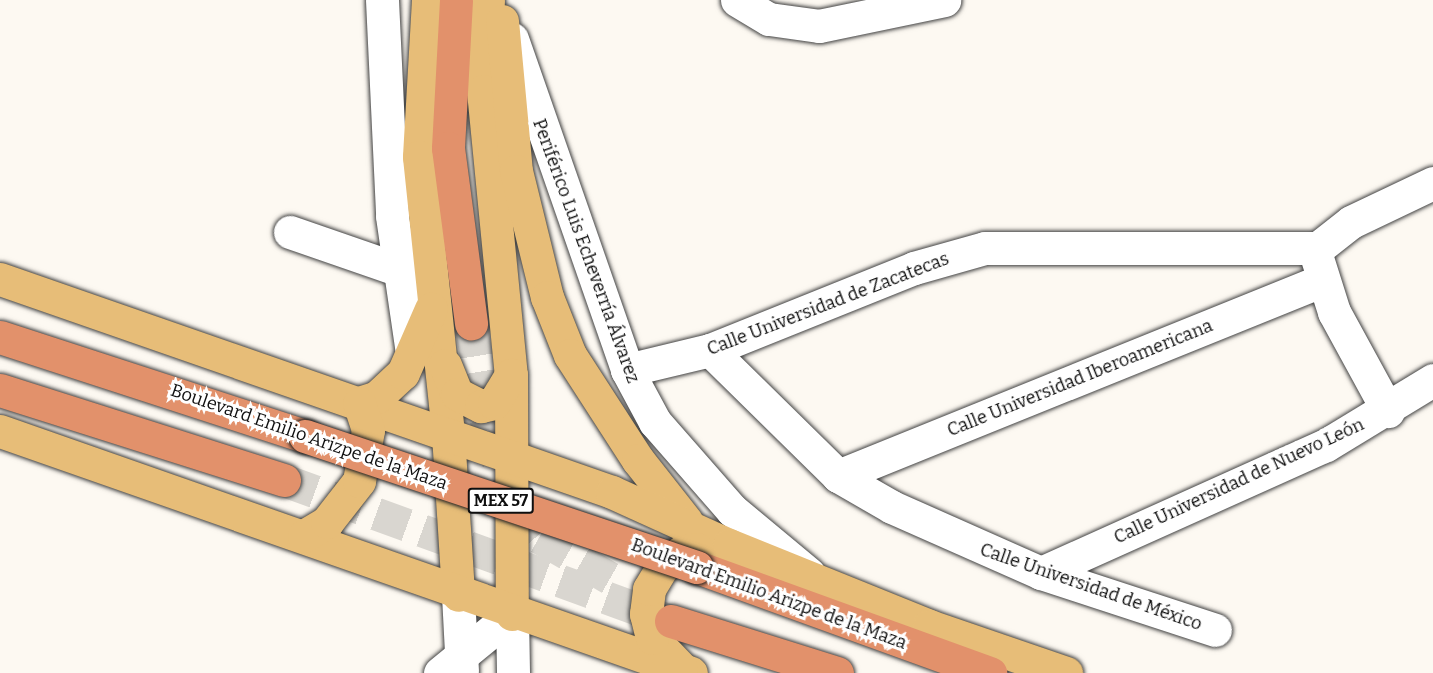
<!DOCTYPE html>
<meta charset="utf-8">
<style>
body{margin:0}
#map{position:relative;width:1433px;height:673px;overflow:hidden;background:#fdf9f2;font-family:Bitter,serif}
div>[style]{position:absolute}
.highway-tunnel>*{height:33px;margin-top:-16.5px;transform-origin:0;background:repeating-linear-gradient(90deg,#d9d6d0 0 33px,transparent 0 49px)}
.roads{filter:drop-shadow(0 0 2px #424242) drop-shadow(0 0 2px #424242)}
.minor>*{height:33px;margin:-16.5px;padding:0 16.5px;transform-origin:16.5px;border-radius:16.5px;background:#fff}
.major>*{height:33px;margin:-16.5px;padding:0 16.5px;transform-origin:16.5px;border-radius:16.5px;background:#e7bd78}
.highway>*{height:33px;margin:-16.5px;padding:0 16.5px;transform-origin:16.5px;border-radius:16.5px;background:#e2916b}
.bridges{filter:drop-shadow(0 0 2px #202020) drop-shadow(0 0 2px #202020)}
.highway-bridge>*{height:33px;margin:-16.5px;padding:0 16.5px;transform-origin:16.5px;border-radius:16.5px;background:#e2916b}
span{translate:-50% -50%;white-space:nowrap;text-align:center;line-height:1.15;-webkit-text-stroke:6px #fff;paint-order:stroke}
.shield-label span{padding:2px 4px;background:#fff;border:2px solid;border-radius:4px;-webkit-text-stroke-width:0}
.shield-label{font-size:16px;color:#0f0f0f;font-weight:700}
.street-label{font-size:18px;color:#0f0f0f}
</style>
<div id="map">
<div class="highway-tunnel">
<i style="left:471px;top:323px;width:108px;rotate:81deg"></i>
<i style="left:488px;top:430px;width:85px;rotate:71.6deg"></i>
<i style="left:515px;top:511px;width:35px;rotate:47deg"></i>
<i style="left:539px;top:537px;width:92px;rotate:29.9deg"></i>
<i style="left:284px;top:480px;width:412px;rotate:20deg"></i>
</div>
<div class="roads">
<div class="minor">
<i style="left:382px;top:0;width:216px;rotate:87.3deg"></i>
<i style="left:392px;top:216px;width:138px;rotate:81.7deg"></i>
<i style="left:737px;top:0;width:37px;rotate:31deg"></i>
<i style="left:769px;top:19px;width:50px;rotate:8deg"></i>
<i style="left:819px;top:26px;width:128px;rotate:-11.7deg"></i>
<i style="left:512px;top:39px;width:350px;rotate:70.8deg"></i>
<i style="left:627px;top:370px;width:59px;rotate:61.7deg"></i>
<i style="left:655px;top:422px;width:117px;rotate:48.8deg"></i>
<i style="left:732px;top:510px;width:100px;rotate:39.7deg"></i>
<i style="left:290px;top:232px;width:113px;rotate:19.1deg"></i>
<i style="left:1318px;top:248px;width:42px;rotate:-38.2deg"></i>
<i style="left:1351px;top:222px;width:91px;rotate:-25.4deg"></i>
<i style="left:1317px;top:258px;width:57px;rotate:72.5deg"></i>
<i style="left:1334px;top:312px;width:113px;rotate:61.4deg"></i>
<i style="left:710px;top:350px;width:180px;rotate:44.5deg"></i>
<i style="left:838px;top:476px;width:62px;rotate:29.9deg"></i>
<i style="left:892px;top:507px;width:163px;rotate:23.9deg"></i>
<i style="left:1041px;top:573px;width:183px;rotate:18.1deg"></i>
<i style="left:627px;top:370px;width:85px;rotate:-13.5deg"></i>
<i style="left:710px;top:350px;width:220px;rotate:-21.9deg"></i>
<i style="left:914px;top:268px;width:74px;rotate:-15.7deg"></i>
<i style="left:985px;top:248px;width:333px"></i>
<i style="left:838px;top:476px;width:521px;rotate:-21.99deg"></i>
<i style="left:1041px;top:573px;width:312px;rotate:-24.2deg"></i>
<i style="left:1326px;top:445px;width:125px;rotate:-31.3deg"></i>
<i style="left:458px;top:595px;width:76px;rotate:87deg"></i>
<i style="left:512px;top:614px;width:59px;rotate:89deg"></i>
<i style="left:440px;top:673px;width:93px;rotate:-39.3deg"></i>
</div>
<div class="major">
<i style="left:428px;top:0;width:157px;rotate:93.3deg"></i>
<i style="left:419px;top:157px;width:279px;rotate:84deg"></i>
<i style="left:448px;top:434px;width:161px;rotate:86.4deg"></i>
<i style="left:488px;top:0;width:91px;rotate:93.1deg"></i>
<i style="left:483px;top:91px;width:285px;rotate:84.4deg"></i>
<i style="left:511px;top:375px;width:239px;rotate:89.8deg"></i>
<i style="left:502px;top:21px;width:151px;rotate:84.7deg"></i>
<i style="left:516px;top:171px;width:130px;rotate:76.2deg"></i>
<i style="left:547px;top:297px;width:62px;rotate:68.4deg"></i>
<i style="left:570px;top:355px;width:125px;rotate:57.1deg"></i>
<i style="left:638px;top:460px;width:78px;rotate:51.8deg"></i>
<i style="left:0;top:279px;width:648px;rotate:19.19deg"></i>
<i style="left:612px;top:492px;width:128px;rotate:24.4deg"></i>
<i style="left:729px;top:545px;width:216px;rotate:22deg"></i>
<i style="left:929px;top:626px;width:145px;rotate:18.9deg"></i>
<i style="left:445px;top:365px;width:31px;rotate:68deg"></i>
<i style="left:457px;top:394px;width:27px;rotate:27deg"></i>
<i style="left:481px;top:406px;width:13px;rotate:-13deg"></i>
<i style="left:494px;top:403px;width:33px;rotate:-59deg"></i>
<i style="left:359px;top:403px;width:19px;rotate:-18deg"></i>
<i style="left:377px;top:397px;width:35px;rotate:-43deg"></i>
<i style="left:403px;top:373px;width:70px;rotate:-66.4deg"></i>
<i style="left:0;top:431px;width:732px;rotate:19.3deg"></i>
<i style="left:304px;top:536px;width:27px;rotate:-31deg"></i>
<i style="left:327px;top:522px;width:52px;rotate:-52deg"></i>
<i style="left:359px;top:481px;width:52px;rotate:-80deg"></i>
<i style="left:368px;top:430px;width:28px;rotate:-108deg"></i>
<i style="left:681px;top:668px;width:42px;rotate:-134deg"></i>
<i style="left:652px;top:638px;width:25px;rotate:-104deg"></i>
<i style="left:646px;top:614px;width:25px;rotate:-83deg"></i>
<i style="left:649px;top:589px;width:26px;rotate:-59deg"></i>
<i style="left:662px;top:567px;width:24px;rotate:-38deg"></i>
<i style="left:681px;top:552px;width:16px;rotate:-11deg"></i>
</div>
<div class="highway">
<i style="left:456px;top:0;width:148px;rotate:93.1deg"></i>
<i style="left:448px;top:148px;width:177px;rotate:82.5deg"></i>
<i style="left:0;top:337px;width:321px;rotate:18deg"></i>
<i style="left:0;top:390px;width:298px;rotate:17.6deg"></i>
<i style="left:697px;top:567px;width:312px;rotate:19.9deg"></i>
<i style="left:671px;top:621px;width:174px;rotate:17.4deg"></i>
</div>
</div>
<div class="bridges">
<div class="highway-bridge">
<i style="left:305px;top:436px;width:413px;rotate:18.5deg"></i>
</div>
</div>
<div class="shield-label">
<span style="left:501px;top:501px">MEX 57</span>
</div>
<div class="street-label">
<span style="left:586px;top:251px;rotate:70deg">Periférico Luis Echeverría Álvarez</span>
<span style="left:828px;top:304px;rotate:-21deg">Calle Universidad de Zacatecas</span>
<span style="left:1080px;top:378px;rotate:-22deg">Calle Universidad Iberoamericana</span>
<span style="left:309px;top:437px;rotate:19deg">Boulevard Emilio Arizpe de la Maza</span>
<span style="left:1239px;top:481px;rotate:-25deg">Calle Universidad de Nuevo León</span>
<span style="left:1091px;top:587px;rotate:19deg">Calle Universidad de México</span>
<span style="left:769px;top:594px;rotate:20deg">Boulevard Emilio Arizpe de la Maza</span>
</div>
</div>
